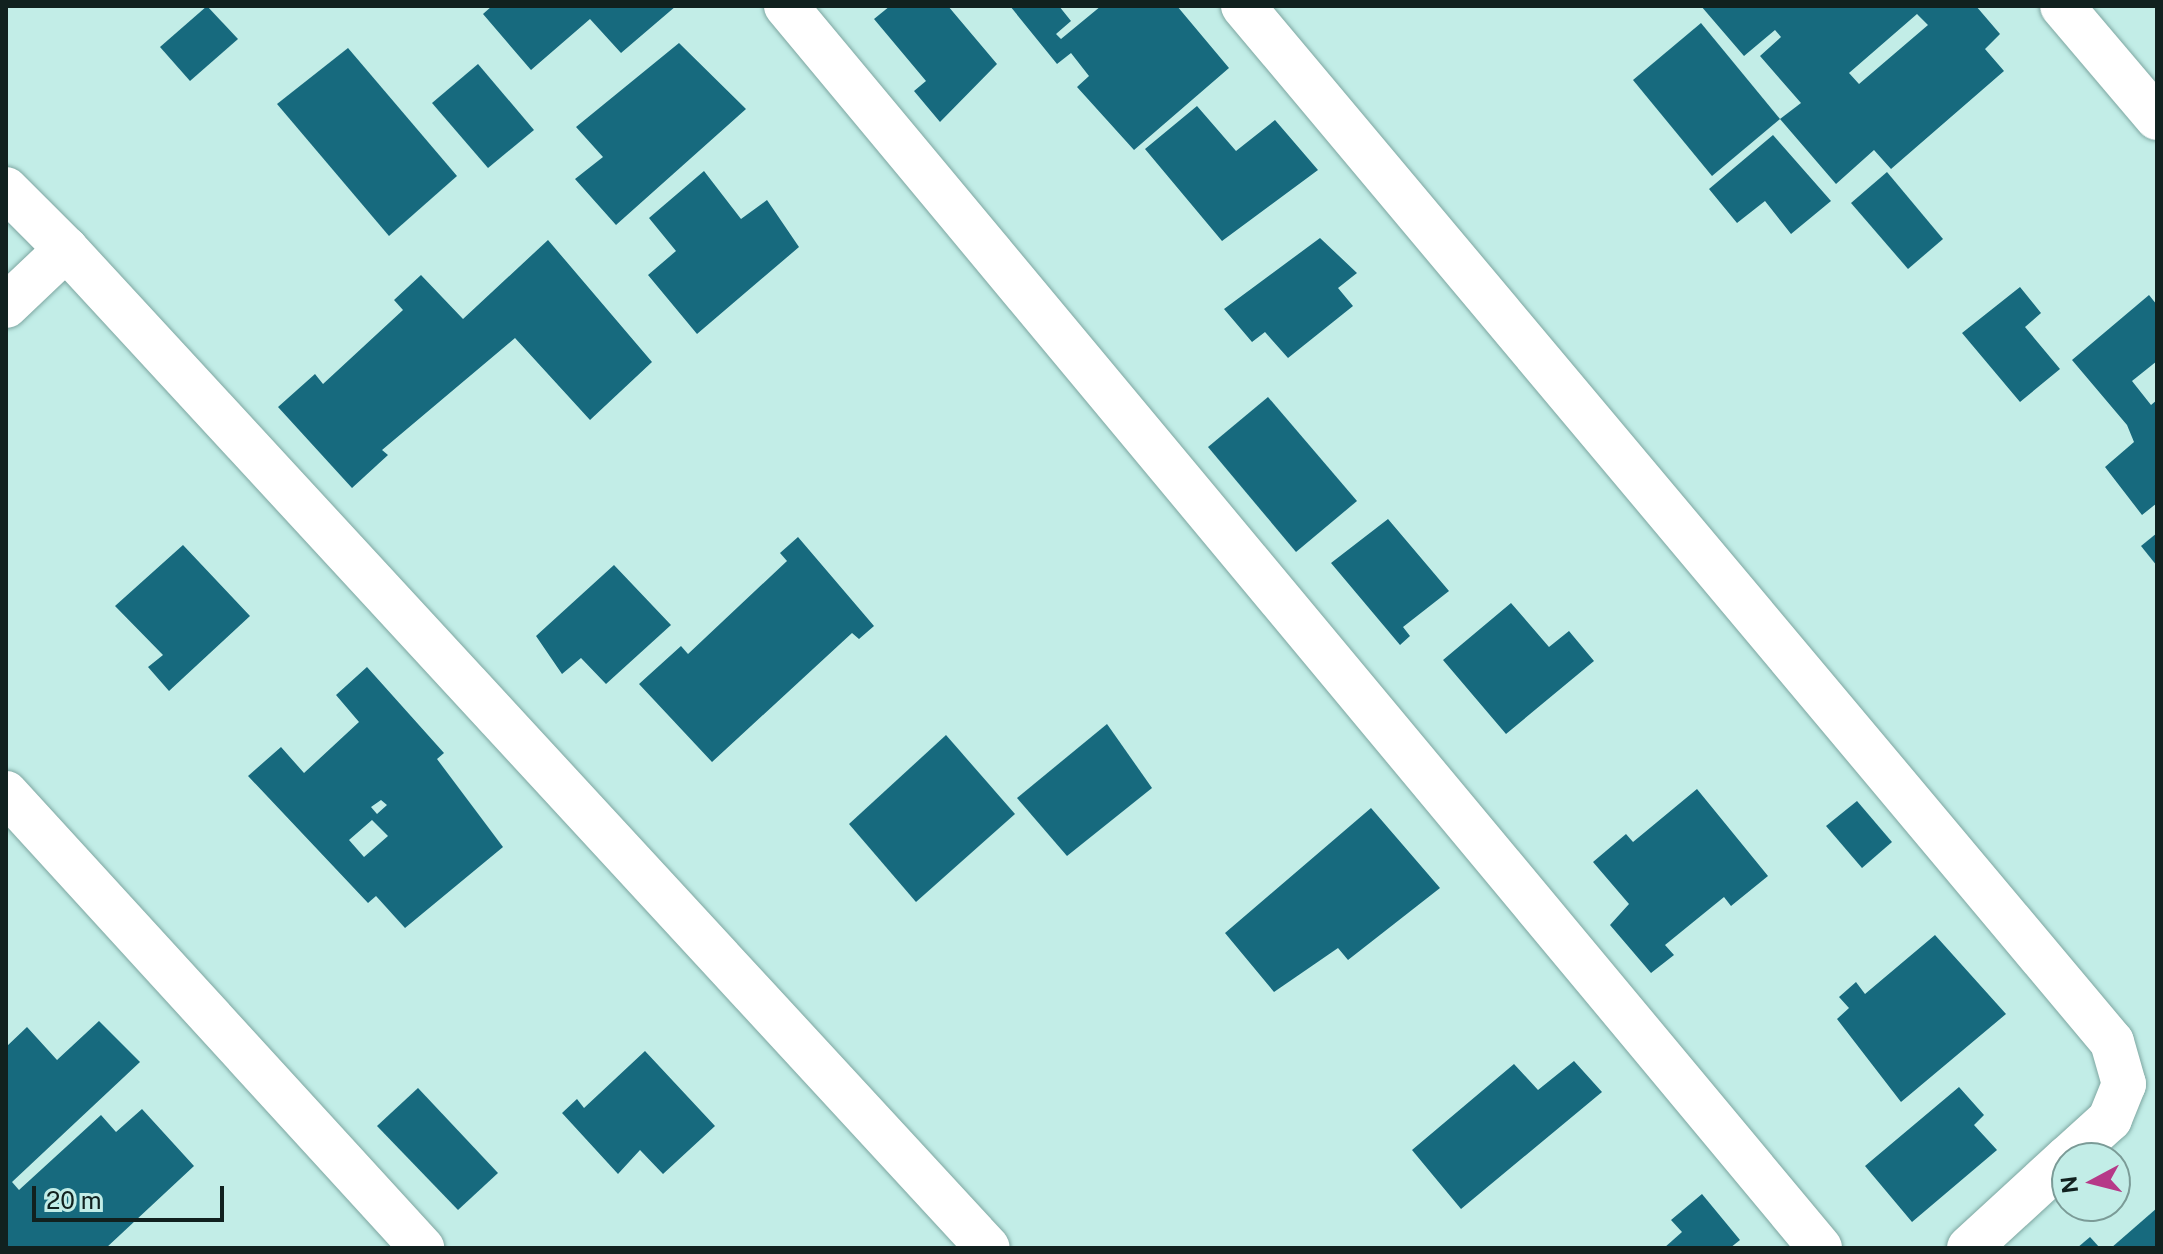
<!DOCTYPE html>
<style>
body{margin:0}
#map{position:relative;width:2163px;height:1254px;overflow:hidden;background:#c2ede7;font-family:"Public Sans",sans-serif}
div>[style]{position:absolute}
.building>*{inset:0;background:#176a7e}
.roads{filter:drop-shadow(0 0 2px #7da6a1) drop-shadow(0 0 2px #7da6a1)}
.minor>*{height:44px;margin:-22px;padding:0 22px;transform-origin:22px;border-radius:22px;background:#fff}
span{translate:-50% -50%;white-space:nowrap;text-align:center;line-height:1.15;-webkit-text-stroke:8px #c2ede7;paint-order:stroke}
.frame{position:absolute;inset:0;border:8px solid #11211f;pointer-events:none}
.north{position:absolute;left:2051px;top:1142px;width:80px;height:80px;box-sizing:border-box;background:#c2ede7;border:2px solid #7b9b97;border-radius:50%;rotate:263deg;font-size:22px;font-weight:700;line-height:32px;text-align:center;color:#11211f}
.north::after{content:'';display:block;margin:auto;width:28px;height:36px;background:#b63988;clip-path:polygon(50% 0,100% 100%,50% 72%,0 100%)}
.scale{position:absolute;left:32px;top:1186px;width:192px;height:36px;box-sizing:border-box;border:4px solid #11211f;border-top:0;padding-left:10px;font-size:24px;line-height:28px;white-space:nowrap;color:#11211f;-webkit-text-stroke:6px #c2ede7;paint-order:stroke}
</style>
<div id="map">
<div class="building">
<i style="clip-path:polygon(207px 6px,238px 39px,190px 81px,160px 47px)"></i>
<i style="clip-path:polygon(492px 6px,676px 6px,621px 53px,590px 19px,531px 70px,483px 14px)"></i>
<i style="clip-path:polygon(890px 6px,948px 6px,997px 64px,940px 122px,914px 91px,926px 81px,874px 19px)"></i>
<i style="clip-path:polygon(1010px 6px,1059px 6px,1071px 21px,1056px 34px,1061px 39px,1101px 6px,1177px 6px,1229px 68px,1134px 150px,1077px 87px,1089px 76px,1071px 53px,1057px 64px)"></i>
<i style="clip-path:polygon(evenodd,1701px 6px,1976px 6px,2000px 34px,1985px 49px,2004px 71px,1891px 169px,1874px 150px,1836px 184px,1780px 119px,1801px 103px,1760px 56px,1781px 37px,1775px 30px,1744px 56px,1701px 6px,1917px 14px,1928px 25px,1859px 84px,1849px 73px,1917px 14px)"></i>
<i style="clip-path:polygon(1701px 23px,1780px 119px,1712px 176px,1633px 80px)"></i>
<i style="clip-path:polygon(679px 43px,746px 109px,616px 225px,575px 179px,603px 157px,576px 127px)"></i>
<i style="clip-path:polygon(348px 48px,457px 176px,389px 236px,277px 104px)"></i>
<i style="clip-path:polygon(478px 64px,534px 130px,488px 168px,432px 103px)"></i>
<i style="clip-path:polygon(1197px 106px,1236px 151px,1275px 120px,1318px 170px,1222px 241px,1145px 149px)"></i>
<i style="clip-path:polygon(1773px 135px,1831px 201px,1791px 234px,1765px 201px,1737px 223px,1709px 189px)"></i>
<i style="clip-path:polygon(704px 171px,741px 219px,767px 200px,799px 247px,697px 334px,648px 275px,676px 251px,649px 218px)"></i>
<i style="clip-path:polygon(1887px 172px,1943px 239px,1908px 269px,1851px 203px)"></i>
<i style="clip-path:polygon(1320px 238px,1357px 273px,1338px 288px,1353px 306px,1288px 358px,1265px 332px,1252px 342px,1224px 309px)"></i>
<i style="clip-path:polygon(548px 240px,652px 362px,590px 420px,515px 338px,382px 450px,388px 455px,352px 488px,278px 407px,315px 374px,323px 384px,403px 310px,394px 300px,421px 275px,463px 319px)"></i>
<i style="clip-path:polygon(2020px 287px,2041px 313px,2025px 327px,2060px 369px,2020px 402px,1962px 333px)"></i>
<i style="clip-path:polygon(2149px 295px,2157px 305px,2157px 361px,2132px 381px,2151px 405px,2157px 400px,2157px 503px,2142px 515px,2105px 467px,2134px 442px,2127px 425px,2072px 360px)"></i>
<i style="clip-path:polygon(1268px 397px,1357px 501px,1296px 552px,1208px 447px)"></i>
<i style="clip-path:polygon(1388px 519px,1449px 591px,1403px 627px,1410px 636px,1400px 645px,1331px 563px)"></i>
<i style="clip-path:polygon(2157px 533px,2157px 566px,2141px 546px)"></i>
<i style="clip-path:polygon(798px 537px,874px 626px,859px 639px,852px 633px,712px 762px,639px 684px,681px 646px,688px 654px,787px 561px,780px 553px)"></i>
<i style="clip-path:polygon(183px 545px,250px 616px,169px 691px,148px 667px,163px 655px,115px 606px)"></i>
<i style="clip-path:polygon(614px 565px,671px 625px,606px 684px,581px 658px,562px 674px,536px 636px)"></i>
<i style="clip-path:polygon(1511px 603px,1549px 647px,1569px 631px,1594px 661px,1506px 734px,1443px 660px)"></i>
<i style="clip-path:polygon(evenodd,367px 667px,444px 753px,437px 759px,503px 847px,405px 928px,376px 896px,368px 903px,248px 776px,281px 747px,304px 773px,359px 722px,336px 695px,367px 667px,381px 800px,387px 805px,377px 814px,371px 807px,381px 800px,367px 667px,372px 820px,388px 836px,364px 857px,349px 840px,372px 820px)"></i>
<i style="clip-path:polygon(1107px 724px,1152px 788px,1067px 856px,1017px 798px)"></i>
<i style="clip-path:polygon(946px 735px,1015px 814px,916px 902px,849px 824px)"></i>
<i style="clip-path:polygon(1697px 789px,1768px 876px,1731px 906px,1724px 897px,1665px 945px,1674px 955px,1651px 973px,1610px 925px,1629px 904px,1593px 862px,1626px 834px,1633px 842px)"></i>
<i style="clip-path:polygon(1857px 801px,1892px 842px,1862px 868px,1826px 826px)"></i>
<i style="clip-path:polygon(1371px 808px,1440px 888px,1348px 960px,1338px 948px,1274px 992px,1225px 933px)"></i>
<i style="clip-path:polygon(1935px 935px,2006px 1014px,1901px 1102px,1837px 1019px,1849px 1008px,1839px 997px,1856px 982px,1865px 994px)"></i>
<i style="clip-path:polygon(99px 1021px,140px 1062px,12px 1182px,19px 1190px,101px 1115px,116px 1132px,142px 1109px,194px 1166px,106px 1248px,6px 1248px,6px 1047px,27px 1027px,57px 1060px)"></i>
<i style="clip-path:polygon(645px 1051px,715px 1126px,663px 1174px,640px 1150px,618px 1174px,562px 1113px,577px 1099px,584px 1108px)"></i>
<i style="clip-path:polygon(1574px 1061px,1602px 1092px,1461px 1209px,1412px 1150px,1514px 1064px,1538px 1090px)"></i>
<i style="clip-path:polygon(1959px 1087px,1984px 1115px,1974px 1125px,1997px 1150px,1912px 1222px,1865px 1166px)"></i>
<i style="clip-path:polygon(418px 1088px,498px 1173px,458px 1210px,377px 1126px)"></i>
<i style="clip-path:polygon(1702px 1194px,1740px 1240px,1730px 1248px,1664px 1248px,1682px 1232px,1671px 1220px)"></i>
<i style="clip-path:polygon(2157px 1208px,2157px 1248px,2111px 1248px)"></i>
<i style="clip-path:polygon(2090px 1237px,2100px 1248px,2077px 1248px)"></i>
</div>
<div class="roads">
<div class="minor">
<i style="left:786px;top:6px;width:1616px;rotate:50.22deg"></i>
<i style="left:1243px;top:6px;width:1352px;rotate:50.01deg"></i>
<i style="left:2112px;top:1042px;width:44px;rotate:74.1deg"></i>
<i style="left:2124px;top:1084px;width:38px;rotate:112deg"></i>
<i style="left:2110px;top:1119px;width:58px;rotate:137.8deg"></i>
<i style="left:2062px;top:6px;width:147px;rotate:49.7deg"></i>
<i style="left:6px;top:189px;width:85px;rotate:45deg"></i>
<i style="left:6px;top:306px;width:83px;rotate:-43.5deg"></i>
<i style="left:66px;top:249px;width:1359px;rotate:47.3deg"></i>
<i style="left:6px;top:793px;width:617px;rotate:47.56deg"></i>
<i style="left:1969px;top:1248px;width:133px;rotate:-42.6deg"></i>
</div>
</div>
<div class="frame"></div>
<div class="north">N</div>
<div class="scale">20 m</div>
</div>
